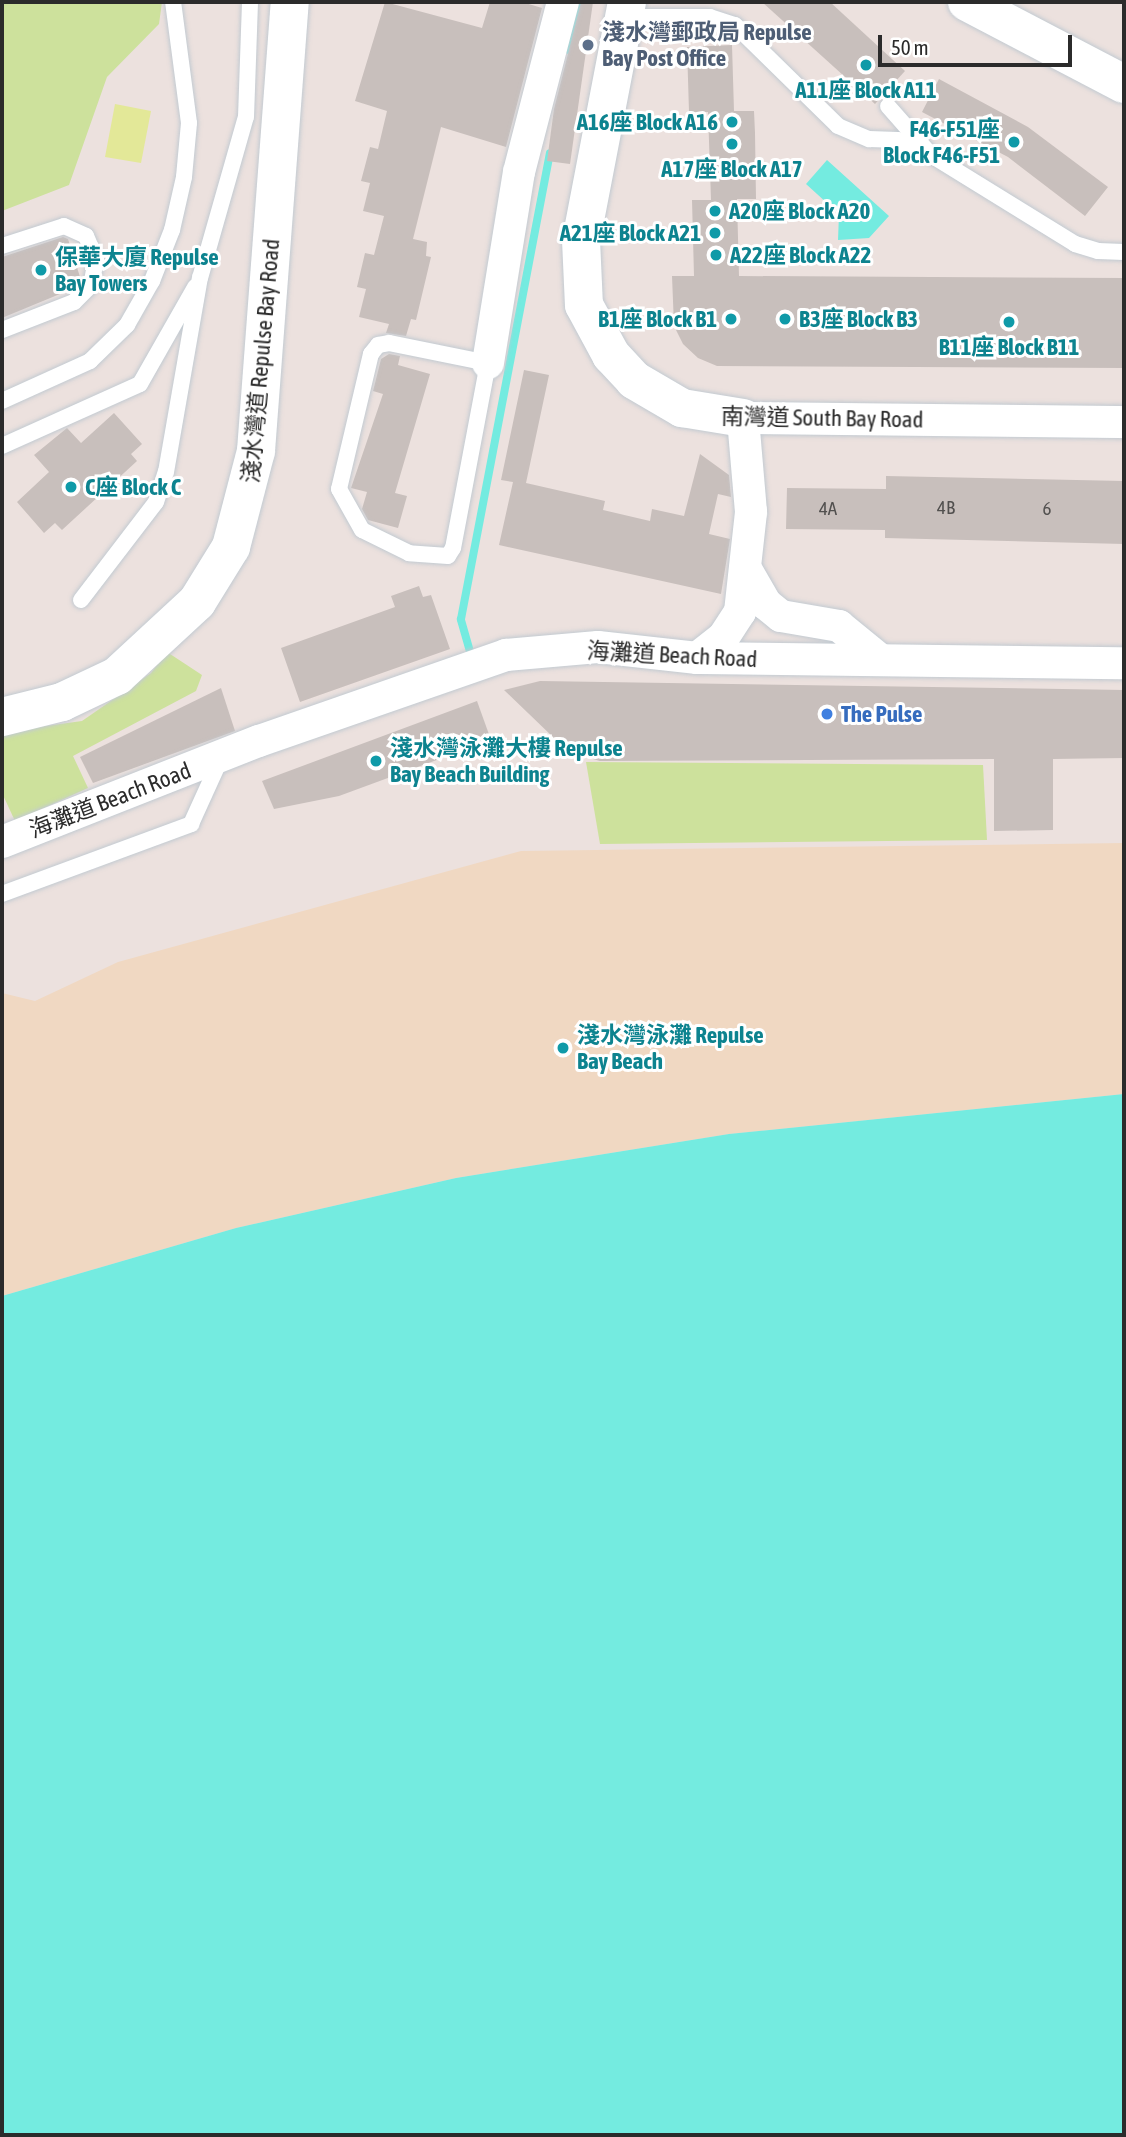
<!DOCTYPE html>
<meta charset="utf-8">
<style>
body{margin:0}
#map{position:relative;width:1126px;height:2137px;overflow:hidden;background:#ece1de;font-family:"Asap Condensed","Noto Sans TC",sans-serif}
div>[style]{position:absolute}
.green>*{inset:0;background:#cde19c}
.sand>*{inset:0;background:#f0d8c2}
.pitch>*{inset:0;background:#e3e898}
.water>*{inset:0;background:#74ebe0}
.stream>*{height:8px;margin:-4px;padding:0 4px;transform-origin:4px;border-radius:4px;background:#74ebe0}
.building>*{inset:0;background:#c8bfbc}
.roads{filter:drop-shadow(0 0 2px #c2cad1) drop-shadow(0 0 2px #c2cad1)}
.lane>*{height:16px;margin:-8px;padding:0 8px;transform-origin:8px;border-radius:8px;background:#fff}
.street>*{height:32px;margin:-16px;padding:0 16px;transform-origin:16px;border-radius:16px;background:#fff}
.secondary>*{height:38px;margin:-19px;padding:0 19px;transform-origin:19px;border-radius:19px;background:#fff}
.dots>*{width:19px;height:19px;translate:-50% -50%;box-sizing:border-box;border:4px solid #fff;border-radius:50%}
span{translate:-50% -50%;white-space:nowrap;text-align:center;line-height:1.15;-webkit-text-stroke:6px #fff;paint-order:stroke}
.number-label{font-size:19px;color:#52504f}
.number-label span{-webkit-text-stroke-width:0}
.service-label{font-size:23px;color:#4e5e75;font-weight:700}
.left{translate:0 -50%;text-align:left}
.culture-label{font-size:23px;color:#0d838f;font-weight:700}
.right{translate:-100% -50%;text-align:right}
.street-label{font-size:23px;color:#2b2b2b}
.shop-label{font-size:23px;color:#366cbe;font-weight:700}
.frame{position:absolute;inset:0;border:4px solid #2b2b2b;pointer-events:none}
.scale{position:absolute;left:878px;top:35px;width:194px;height:32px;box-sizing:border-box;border:4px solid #2b2b2b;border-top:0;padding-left:9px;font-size:21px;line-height:24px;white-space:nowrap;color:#2b2b2b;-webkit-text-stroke:5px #fff;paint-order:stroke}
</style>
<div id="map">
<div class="green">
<i style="clip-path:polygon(2px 2px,162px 2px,159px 24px,107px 77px,69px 185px,2px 211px)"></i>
<i style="clip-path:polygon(167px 652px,202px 675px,196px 691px,73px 756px,88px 788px,15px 821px,2px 793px,2px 732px,82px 721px,151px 673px)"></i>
<i style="clip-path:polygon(586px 762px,983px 765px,987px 840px,600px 844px)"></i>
</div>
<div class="sand">
<i style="clip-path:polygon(1124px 843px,1124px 1094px,729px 1134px,456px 1178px,236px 1228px,2px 1296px,2px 993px,35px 1001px,118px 962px,521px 851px)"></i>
</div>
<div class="pitch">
<i style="clip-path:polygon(115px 104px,151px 111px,141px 163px,105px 157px)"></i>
</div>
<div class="water">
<i style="clip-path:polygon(827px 160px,889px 216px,869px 238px,838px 240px,839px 214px,806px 184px)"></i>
<i style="clip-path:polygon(1124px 1094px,1124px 2135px,2px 2135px,2px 1296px,236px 1228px,456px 1178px,729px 1134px)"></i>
</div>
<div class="stream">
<i style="left:569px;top:50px;width:49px;rotate:-79.4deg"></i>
<i style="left:471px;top:655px;width:37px;rotate:-106deg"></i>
<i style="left:461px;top:619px;width:474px;rotate:-79.2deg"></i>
</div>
<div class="building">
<i style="clip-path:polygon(385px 2px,482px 28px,490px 2px,522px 2px,542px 8px,506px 147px,441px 127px,413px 239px,427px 242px,426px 256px,431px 257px,416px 320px,411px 319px,406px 336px,386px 333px,389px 324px,359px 317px,366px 289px,357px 287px,365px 253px,374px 255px,384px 216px,363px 211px,370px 183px,361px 181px,370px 147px,378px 149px,387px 111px,355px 101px)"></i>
<i style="clip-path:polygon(581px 2px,593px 2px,570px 164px,547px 161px,554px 109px)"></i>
<i style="clip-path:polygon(762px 2px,830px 2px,905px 71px,875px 104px)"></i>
<i style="clip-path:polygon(732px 45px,734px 111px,754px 111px,755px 133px,756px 199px,737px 199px,739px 276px,1124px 278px,1124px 368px,717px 366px,698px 358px,683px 344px,674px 326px,672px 276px,694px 276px,692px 200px,711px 200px,708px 112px,689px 112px,687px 47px)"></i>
<i style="clip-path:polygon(939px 79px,1028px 127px,1108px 187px,1085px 216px,1008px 157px,922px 112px)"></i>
<i style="clip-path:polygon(63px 237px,68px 239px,81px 280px,72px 289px,2px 318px,2px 257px)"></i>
<i style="clip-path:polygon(389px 354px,400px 356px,398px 365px,430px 374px,395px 493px,407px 496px,398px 528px,368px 520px,362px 509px,367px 492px,351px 488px,383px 394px,373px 391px,381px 359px)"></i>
<i style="clip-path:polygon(524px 370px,549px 375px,526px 483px,605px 501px,603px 510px,650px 521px,652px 509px,684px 516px,700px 454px,729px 475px,731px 497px,718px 494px,709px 534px,730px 539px,721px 594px,499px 545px,513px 482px,501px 480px)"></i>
<i style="clip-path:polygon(114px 413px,142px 444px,131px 454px,137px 461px,62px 530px,55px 523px,44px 533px,17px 502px,49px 472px,34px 455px,67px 428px,81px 443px)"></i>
<i style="clip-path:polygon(886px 476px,1124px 481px,1124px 544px,885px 538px,885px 530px,786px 529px,787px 488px,886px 489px)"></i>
<i style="clip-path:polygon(419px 586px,423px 597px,431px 595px,450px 649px,300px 702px,281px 648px,395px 607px,391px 596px)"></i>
<i style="clip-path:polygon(540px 681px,1124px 690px,1124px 758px,1053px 759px,1053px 830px,994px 831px,994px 759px,600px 761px,579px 755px,555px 739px,504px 690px)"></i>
<i style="clip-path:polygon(221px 688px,235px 731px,93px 783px,80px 757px)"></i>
<i style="clip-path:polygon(477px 701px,491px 740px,339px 796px,274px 809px,262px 781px)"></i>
</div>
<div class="roads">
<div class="lane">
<i style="left:625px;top:17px;width:85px"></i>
<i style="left:710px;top:17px;width:26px;rotate:18deg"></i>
<i style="left:735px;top:25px;width:144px;rotate:44.4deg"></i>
<i style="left:838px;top:126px;width:34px;rotate:23deg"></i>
<i style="left:869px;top:139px;width:29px;rotate:2deg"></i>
<i style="left:898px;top:140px;width:36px;rotate:24deg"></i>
<i style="left:931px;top:155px;width:65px;rotate:-131.3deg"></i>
<i style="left:931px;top:155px;width:169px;rotate:31.7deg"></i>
<i style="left:1075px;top:244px;width:24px;rotate:17deg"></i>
<i style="left:1098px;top:251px;width:26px;rotate:2deg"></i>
<i style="left:2px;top:246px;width:65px;rotate:-17.9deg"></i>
<i style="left:64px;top:226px;width:24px;rotate:24deg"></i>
<i style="left:86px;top:236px;width:26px;rotate:67deg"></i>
<i style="left:96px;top:260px;width:25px;rotate:101deg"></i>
<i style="left:91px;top:285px;width:24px;rotate:135deg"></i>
<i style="left:74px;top:302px;width:77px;rotate:158.7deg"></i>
<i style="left:389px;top:343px;width:101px;rotate:11.4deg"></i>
<i style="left:488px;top:363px;width:188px;rotate:100.7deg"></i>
<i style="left:453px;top:548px;width:9px;rotate:122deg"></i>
<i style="left:448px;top:556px;width:39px;rotate:-176deg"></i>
<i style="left:409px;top:553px;width:52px;rotate:-153.9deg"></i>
<i style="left:362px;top:530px;width:47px;rotate:-119.3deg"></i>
<i style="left:339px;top:489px;width:139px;rotate:-76.7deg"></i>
<i style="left:371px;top:354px;width:11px;rotate:-52deg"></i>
<i style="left:378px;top:345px;width:11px;rotate:-10deg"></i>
<i style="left:2px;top:401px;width:97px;rotate:-24.4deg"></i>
<i style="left:90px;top:361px;width:52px;rotate:-44.2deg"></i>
<i style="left:127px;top:325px;width:51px;rotate:-60.4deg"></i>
<i style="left:152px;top:281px;width:55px;rotate:-68.6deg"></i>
<i style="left:172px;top:230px;width:54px;rotate:-77.2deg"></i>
<i style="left:184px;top:177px;width:54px;rotate:-84.7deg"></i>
<i style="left:189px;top:123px;width:122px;rotate:-97.5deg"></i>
<i style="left:2px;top:446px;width:151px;rotate:-24.2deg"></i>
<i style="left:140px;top:384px;width:112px;rotate:-60.4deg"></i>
<i style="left:81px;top:600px;width:123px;rotate:-52.6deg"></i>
<i style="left:156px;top:502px;width:32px;rotate:-72deg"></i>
<i style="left:166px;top:472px;width:197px;rotate:-80.1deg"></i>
<i style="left:200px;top:278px;width:167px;rotate:-74.1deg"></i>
<i style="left:246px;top:117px;width:115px;rotate:-88deg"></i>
<i style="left:2px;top:894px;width:202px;rotate:-20.3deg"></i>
<i style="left:191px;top:824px;width:72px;rotate:-65.6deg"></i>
</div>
<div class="street">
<i style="left:488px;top:363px;width:193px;rotate:-80.8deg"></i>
<i style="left:519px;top:172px;width:176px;rotate:-75.5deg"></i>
<i style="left:747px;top:571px;width:38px;rotate:60deg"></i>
<i style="left:766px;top:604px;width:19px;rotate:39deg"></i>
<i style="left:781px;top:616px;width:59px;rotate:9.8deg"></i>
<i style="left:839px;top:626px;width:50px;rotate:39.4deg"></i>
<i style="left:697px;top:658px;width:33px;rotate:-38deg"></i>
<i style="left:723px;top:638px;width:31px;rotate:-57deg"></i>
<i style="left:740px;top:612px;width:101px;rotate:-83.7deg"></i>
<i style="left:751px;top:512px;width:94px;rotate:-94.9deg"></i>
<i style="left:743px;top:418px;width:381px;rotate:0.6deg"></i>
<i style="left:2px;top:842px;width:276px;rotate:-21.5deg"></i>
<i style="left:259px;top:741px;width:262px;rotate:-19.2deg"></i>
<i style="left:506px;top:655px;width:92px;rotate:-5deg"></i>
<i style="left:598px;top:647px;width:100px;rotate:6.3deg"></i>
<i style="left:697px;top:658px;width:427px;rotate:0.7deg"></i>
</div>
<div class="secondary">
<i style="left:627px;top:2px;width:242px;rotate:100.9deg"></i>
<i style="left:581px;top:240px;width:65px;rotate:87.4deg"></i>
<i style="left:584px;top:305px;width:57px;rotate:61.6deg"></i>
<i style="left:611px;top:355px;width:34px;rotate:47deg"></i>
<i style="left:634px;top:380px;width:56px;rotate:30.3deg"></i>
<i style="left:682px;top:408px;width:62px;rotate:9.3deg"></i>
<i style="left:967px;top:2px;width:177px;rotate:27.6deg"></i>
<i style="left:2px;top:717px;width:62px;rotate:-14deg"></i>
<i style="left:62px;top:702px;width:61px;rotate:-25.3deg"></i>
<i style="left:117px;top:676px;width:109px;rotate:-42.8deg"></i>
<i style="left:197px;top:602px;width:65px;rotate:-58.3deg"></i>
<i style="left:231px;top:547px;width:99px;rotate:-75.4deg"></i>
<i style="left:256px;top:451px;width:450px;rotate:-85.7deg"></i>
</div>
</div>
<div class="dots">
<i style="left:588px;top:45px;background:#5c6f8a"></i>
<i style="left:866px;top:65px;background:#0f9aa8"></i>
<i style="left:732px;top:122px;background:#0f9aa8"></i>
<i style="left:1014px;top:142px;background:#0f9aa8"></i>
<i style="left:732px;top:144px;background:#0f9aa8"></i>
<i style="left:715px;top:211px;background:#0f9aa8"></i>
<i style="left:715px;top:233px;background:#0f9aa8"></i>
<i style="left:716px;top:255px;background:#0f9aa8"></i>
<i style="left:41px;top:270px;background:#0f9aa8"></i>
<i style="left:731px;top:319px;background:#0f9aa8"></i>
<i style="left:785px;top:319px;background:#0f9aa8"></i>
<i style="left:1009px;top:322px;background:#0f9aa8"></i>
<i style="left:71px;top:487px;background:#0f9aa8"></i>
<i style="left:827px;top:714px;background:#3f7fe0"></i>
<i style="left:376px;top:761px;background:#0f9aa8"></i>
<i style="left:563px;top:1048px;background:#0f9aa8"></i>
</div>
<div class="number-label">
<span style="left:946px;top:508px">4B</span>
<span style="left:828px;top:509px">4A</span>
<span style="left:1047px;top:509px">6</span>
</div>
<div class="service-label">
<span class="left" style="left:602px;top:45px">淺水灣郵政局 Repulse<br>Bay Post Office</span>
</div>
<div class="culture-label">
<span style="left:866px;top:90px">A11座 Block A11</span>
<span class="right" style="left:718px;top:122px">A16座 Block A16</span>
<span class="right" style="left:1000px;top:142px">F46-F51座<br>Block F46-F51</span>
<span style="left:732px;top:169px">A17座 Block A17</span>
<span class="left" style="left:729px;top:211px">A20座 Block A20</span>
<span class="right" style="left:701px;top:233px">A21座 Block A21</span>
<span class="left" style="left:730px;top:255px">A22座 Block A22</span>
<span class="left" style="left:55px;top:270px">保華大廈 Repulse<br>Bay Towers</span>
<span class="right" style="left:717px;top:319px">B1座 Block B1</span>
<span class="left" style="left:799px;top:319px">B3座 Block B3</span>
<span style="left:1009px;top:347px">B11座 Block B11</span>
<span class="left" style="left:85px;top:487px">C座 Block C</span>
<span class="left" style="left:390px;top:761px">淺水灣泳灘大樓 Repulse<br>Bay Beach Building</span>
<span class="left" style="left:577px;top:1048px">淺水灣泳灘 Repulse<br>Bay Beach</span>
</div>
<div class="street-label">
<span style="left:261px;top:361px;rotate:-85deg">淺水灣道 Repulse Bay Road</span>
<span style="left:822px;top:418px;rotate:1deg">南灣道 South Bay Road</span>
<span style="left:672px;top:655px;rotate:3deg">海灘道 Beach Road</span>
<span style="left:110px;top:800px;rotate:-21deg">海灘道 Beach Road</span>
</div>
<div class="shop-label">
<span class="left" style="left:841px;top:714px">The Pulse</span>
</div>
<div class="frame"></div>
<div class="scale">50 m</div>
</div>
